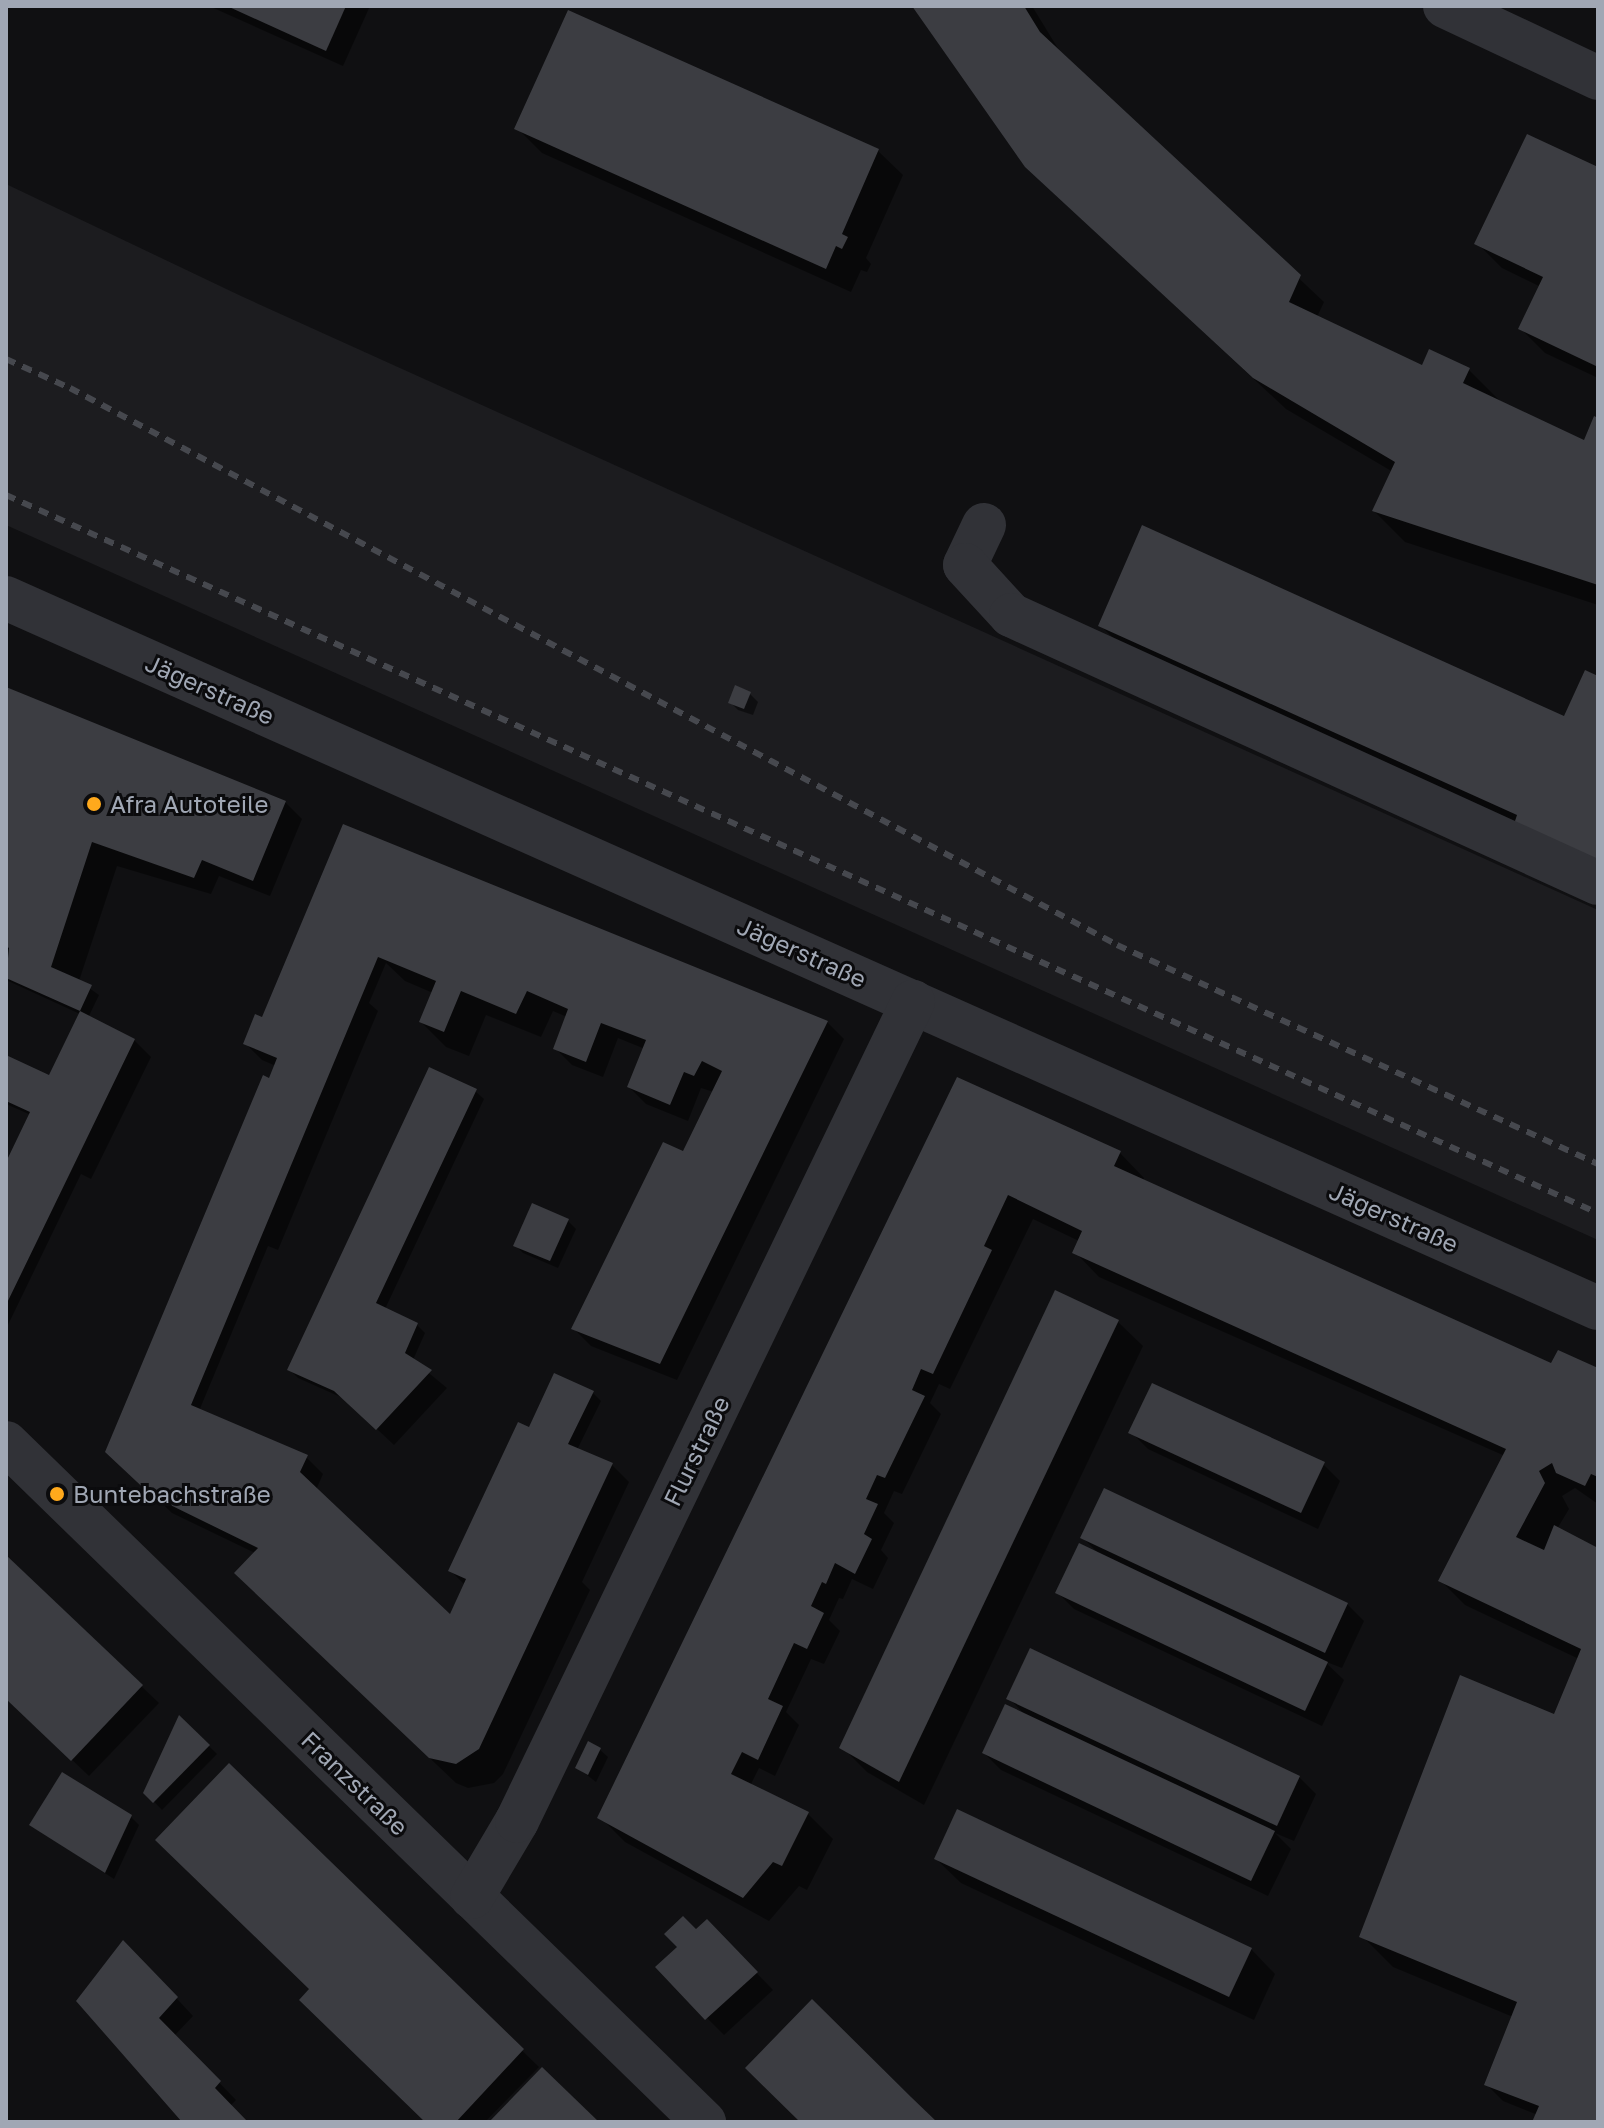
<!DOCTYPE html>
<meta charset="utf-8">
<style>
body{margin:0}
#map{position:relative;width:1604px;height:2128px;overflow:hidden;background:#101012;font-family:"Golos Text",sans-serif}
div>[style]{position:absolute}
.built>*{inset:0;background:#1c1c1f}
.shadow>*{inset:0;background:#0007}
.building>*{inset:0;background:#3c3d42}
.minor>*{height:44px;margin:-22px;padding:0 22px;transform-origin:22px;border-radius:22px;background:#313237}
.rail>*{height:6px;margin-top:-3px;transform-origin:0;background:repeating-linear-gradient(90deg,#46484e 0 10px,transparent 0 18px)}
.dots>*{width:22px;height:22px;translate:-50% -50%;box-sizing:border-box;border:4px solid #0b0b0d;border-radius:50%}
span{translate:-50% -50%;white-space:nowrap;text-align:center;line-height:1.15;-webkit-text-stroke:6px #0b0b0d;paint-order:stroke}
.street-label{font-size:24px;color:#a0a7b4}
.poi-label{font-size:24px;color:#a0a7b4}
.left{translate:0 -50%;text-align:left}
.frame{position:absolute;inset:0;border:8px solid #a0a7b4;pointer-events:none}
</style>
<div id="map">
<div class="built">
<i style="clip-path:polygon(6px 184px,241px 296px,1598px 910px,1598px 1240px,6px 525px)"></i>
</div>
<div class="shadow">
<i style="clip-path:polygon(209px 6px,370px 6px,343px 66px)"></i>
<i style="clip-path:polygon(914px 6px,1032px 6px,1062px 55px,1324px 302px,1317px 317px,1423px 367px,1430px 352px,1469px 370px,1500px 401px,1585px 443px,1598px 420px,1598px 605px,1405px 542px,1374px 511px,1393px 472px,1286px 409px,1053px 192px)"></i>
<i style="clip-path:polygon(517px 128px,878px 151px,903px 175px,866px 258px,871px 264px,867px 272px,861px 270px,851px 292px,542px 153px)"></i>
<i style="clip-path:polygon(1598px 170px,1598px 378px,1545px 353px,1520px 328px,1541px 287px,1502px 268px,1477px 243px)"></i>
<i style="clip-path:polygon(1100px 625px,1564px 719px,1598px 678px,1598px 877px,1117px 642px)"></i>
<i style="clip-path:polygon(6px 689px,285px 802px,302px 819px,270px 896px,219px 876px,211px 894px,117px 866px,79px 981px,99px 995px,88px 1018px,134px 1040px,151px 1057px,91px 1179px,81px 1174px,6px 1329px,6px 1166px,31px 1115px,6px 1104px,6px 1058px,49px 1077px,80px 1014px,6px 980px)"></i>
<i style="clip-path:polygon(750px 694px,758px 702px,753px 715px,738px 710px,730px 702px)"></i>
<i style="clip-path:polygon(344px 826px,827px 1022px,844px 1039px,677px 1380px,591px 1346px,574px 1329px,684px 1154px,714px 1092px,701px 1088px,688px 1121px,646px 1104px,629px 1087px,645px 1049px,618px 1038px,603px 1077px,572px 1065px,555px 1048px,567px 1017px,553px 1011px,541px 1037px,486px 1015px,469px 1056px,446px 1047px,421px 1022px,433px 993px,405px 981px,386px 963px,369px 1003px,378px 1011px,278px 1250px,268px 1246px,199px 1411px,306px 1457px,323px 1474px,316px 1490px,450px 1617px,465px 1585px,450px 1570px,530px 1430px,593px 1393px,601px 1401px,577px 1450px,612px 1465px,629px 1482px,582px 1582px,590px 1590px,503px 1774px,494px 1783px,468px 1788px,456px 1783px,261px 1598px,255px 1553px,172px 1513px,108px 1451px,276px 1066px,262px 1060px,245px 1043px,263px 1020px)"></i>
<i style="clip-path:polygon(475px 1091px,484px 1099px,385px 1309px,417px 1325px,425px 1333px,413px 1360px,447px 1388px,394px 1445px,345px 1399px,298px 1378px,290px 1370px)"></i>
<i style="clip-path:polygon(1120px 1153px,1144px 1178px,1143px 1181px,1552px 1366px,1598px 1370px,1598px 1504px,1575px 1488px,1562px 1496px,1569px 1509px,1557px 1529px,1598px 1550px,1598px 2122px,1535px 2122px,1538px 2115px,1503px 2101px,1486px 2084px,1513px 2017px,1393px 1967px,1362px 1936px,1555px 1716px,1579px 1659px,1465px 1605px,1440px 1580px,1505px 1456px,1099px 1277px,1075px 1252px,1079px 1241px,1033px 1219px,950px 1389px,939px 1384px,930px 1403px,941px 1414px,902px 1494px,894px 1491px,884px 1513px,894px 1523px,881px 1550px,888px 1558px,873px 1589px,852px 1579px,843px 1599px,839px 1598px,829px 1620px,840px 1631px,824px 1664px,811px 1659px,786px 1712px,799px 1725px,775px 1776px,759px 1768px,750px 1786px,808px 1814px,833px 1839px,807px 1890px,799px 1886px,769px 1921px,625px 1842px,600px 1817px,896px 1206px)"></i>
<i style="clip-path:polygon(568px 1221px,576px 1229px,558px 1268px,523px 1253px,515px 1245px)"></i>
<i style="clip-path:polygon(1118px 1322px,1143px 1346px,924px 1805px,867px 1772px,842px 1747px)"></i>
<i style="clip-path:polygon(1131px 1432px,1323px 1464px,1340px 1481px,1318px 1529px,1148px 1449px)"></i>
<i style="clip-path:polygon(1082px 1537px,1347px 1604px,1364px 1621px,1342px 1668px,1324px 1661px,1344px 1680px,1322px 1726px,1074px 1609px,1057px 1592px,1100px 1555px)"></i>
<i style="clip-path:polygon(6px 1558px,159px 1703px,89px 1776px,6px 1697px)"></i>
<i style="clip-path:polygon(1009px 1698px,1299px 1777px,1316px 1794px,1294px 1841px,1275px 1833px,1291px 1849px,1268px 1896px,1001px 1770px,984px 1753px,1026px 1716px)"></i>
<i style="clip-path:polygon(180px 1718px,217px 1754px,162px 1810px,145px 1792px)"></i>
<i style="clip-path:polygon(599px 1749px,608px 1757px,596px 1782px,578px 1768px)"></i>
<i style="clip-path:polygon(229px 1766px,539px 2067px,485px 2122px,427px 2122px,312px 1990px)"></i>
<i style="clip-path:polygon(131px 1817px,139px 1825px,114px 1879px,31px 1825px)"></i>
<i style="clip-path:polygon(936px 1859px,1251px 1949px,1275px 1974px,1254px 2020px,961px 1883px)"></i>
<i style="clip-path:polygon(696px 1932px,724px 1939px,773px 1990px,724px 2035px,707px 2018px)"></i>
<i style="clip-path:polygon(140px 1959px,193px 2016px,174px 2036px,236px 2100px,230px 2106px,246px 2122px,184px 2122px)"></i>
</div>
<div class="building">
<i style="clip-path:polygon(227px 6px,346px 6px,326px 51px)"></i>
<i style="clip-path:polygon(912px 6px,1024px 6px,1040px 32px,1301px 275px,1289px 302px,1422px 365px,1429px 349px,1470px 368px,1463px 383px,1584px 440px,1594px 416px,1598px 418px,1598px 585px,1372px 511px,1395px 462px,1253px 378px,1025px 167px)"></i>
<i style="clip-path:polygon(568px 10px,879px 149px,842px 234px,848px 237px,842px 249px,836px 246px,826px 269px,514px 129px)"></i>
<i style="clip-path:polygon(1527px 134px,1598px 167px,1598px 367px,1518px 329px,1543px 277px,1474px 244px)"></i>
<i style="clip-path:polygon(1142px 525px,1564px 716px,1585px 670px,1598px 676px,1598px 862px,1514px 824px,1517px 815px,1098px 626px)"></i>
<i style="clip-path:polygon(735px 685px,751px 692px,744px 709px,728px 703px)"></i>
<i style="clip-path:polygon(6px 687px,286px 801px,253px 881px,202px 860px,194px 878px,92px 842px,51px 967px,92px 985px,80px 1011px,6px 978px,9px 948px,6px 946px)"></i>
<i style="clip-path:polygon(343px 824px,828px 1021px,660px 1364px,571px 1329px,663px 1142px,683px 1151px,722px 1071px,702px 1061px,694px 1076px,684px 1072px,670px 1105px,627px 1087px,646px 1040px,601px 1023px,586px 1062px,553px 1049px,568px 1009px,527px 991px,516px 1014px,461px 991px,444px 1032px,419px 1022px,436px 981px,378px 957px,191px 1405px,308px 1455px,300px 1472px,450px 1614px,466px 1579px,448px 1571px,518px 1422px,529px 1427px,554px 1373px,594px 1391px,568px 1444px,613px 1463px,479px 1749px,456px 1764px,429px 1758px,234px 1573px,258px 1548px,152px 1496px,105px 1452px,263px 1075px,269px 1078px,277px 1058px,243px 1044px,255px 1014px,262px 1017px)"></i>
<i style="clip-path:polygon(80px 1011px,135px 1039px,6px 1305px,6px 1162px,30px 1112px,6px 1101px,6px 1055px,49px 1075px)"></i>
<i style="clip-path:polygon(429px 1067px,477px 1089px,376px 1303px,418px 1323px,405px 1353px,432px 1370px,376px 1430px,334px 1391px,287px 1370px)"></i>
<i style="clip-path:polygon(957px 1077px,1121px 1151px,1114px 1166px,1551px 1363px,1558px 1350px,1598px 1368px,1598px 1477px,1591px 1474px,1585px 1486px,1556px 1473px,1552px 1463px,1539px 1471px,1545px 1483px,1516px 1537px,1544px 1550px,1554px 1525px,1598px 1548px,1598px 2122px,1532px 2122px,1539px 2106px,1484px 2085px,1517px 2002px,1359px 1937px,1460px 1675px,1554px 1714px,1581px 1649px,1438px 1581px,1506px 1449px,1072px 1253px,1082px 1231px,1008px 1195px,984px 1246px,992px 1250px,933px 1374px,921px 1369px,912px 1390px,925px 1396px,885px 1478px,877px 1475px,866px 1499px,878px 1504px,864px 1534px,872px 1539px,855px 1574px,835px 1563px,826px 1584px,822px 1582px,811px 1606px,824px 1613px,807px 1649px,794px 1643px,768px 1699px,783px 1706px,758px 1760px,742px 1752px,731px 1774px,809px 1812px,782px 1866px,773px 1862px,743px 1898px,597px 1818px)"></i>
<i style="clip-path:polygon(532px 1203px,569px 1219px,550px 1261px,513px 1246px)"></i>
<i style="clip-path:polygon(1055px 1290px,1119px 1320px,899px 1782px,839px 1748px)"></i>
<i style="clip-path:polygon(1152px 1383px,1325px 1462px,1301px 1513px,1128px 1433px)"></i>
<i style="clip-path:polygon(1104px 1488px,1348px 1603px,1325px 1653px,1080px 1538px)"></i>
<i style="clip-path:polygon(1079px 1543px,1328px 1662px,1305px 1711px,1055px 1593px)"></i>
<i style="clip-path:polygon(6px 1555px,143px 1685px,71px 1761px,6px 1699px)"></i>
<i style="clip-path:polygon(1030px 1648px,1300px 1776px,1277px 1826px,1006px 1699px)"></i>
<i style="clip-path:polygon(1005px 1704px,1275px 1831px,1251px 1881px,982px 1753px)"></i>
<i style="clip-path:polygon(179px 1715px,210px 1745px,153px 1803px,143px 1793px)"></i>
<i style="clip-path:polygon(588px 1741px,601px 1748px,588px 1775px,575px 1768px)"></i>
<i style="clip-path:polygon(229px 1763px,524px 2049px,456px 2122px,425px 2122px,299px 2000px,309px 1989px,155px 1840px)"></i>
<i style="clip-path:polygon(62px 1772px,132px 1815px,105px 1873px,29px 1825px)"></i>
<i style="clip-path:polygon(957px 1809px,1252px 1948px,1229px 1997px,934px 1859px)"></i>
<i style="clip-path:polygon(683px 1916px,696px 1929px,707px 1919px,758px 1972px,705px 2020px,655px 1967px,677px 1947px,664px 1934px)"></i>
<i style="clip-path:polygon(123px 1940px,178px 1997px,159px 2018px,221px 2081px,215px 2088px,248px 2122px,182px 2122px,76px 2001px)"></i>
<i style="clip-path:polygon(812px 1999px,911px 2097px,937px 2122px,800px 2122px,745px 2068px)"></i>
<i style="clip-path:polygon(542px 2067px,599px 2122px,489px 2122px)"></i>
</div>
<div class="minor">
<i style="left:1445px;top:6px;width:169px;rotate:25.2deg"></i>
<i style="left:984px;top:525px;width:44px;rotate:115.4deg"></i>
<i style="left:965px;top:565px;width:68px;rotate:47.4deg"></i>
<i style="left:1011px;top:615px;width:645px;rotate:24.54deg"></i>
<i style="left:6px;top:598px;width:1743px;rotate:24.04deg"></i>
<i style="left:6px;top:1443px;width:974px;rotate:44.21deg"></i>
<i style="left:472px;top:1897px;width:88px;rotate:-59.4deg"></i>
<i style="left:517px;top:1821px;width:910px;rotate:-64.2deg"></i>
</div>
<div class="rail">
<i style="left:6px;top:359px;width:70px;rotate:24.4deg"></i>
<i style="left:70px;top:388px;width:1186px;rotate:28.01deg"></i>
<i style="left:1117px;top:945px;width:529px;rotate:24.48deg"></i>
<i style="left:6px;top:495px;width:1746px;rotate:24.28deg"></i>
</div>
<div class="dots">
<i style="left:94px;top:804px;background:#ffa91c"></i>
<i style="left:57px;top:1494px;background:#ffa91c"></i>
</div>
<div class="street-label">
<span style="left:210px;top:689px;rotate:24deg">Jägerstraße</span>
<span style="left:802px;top:952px;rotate:24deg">Jägerstraße</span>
<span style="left:1394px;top:1217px;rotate:24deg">Jägerstraße</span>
<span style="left:696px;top:1451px;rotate:-64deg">Flurstraße</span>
<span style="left:355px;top:1783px;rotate:44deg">Franzstraße</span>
</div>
<div class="poi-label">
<span class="left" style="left:110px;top:804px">Afra Autoteile</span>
<span class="left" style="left:73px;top:1494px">Buntebachstraße</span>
</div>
<div class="frame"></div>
</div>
